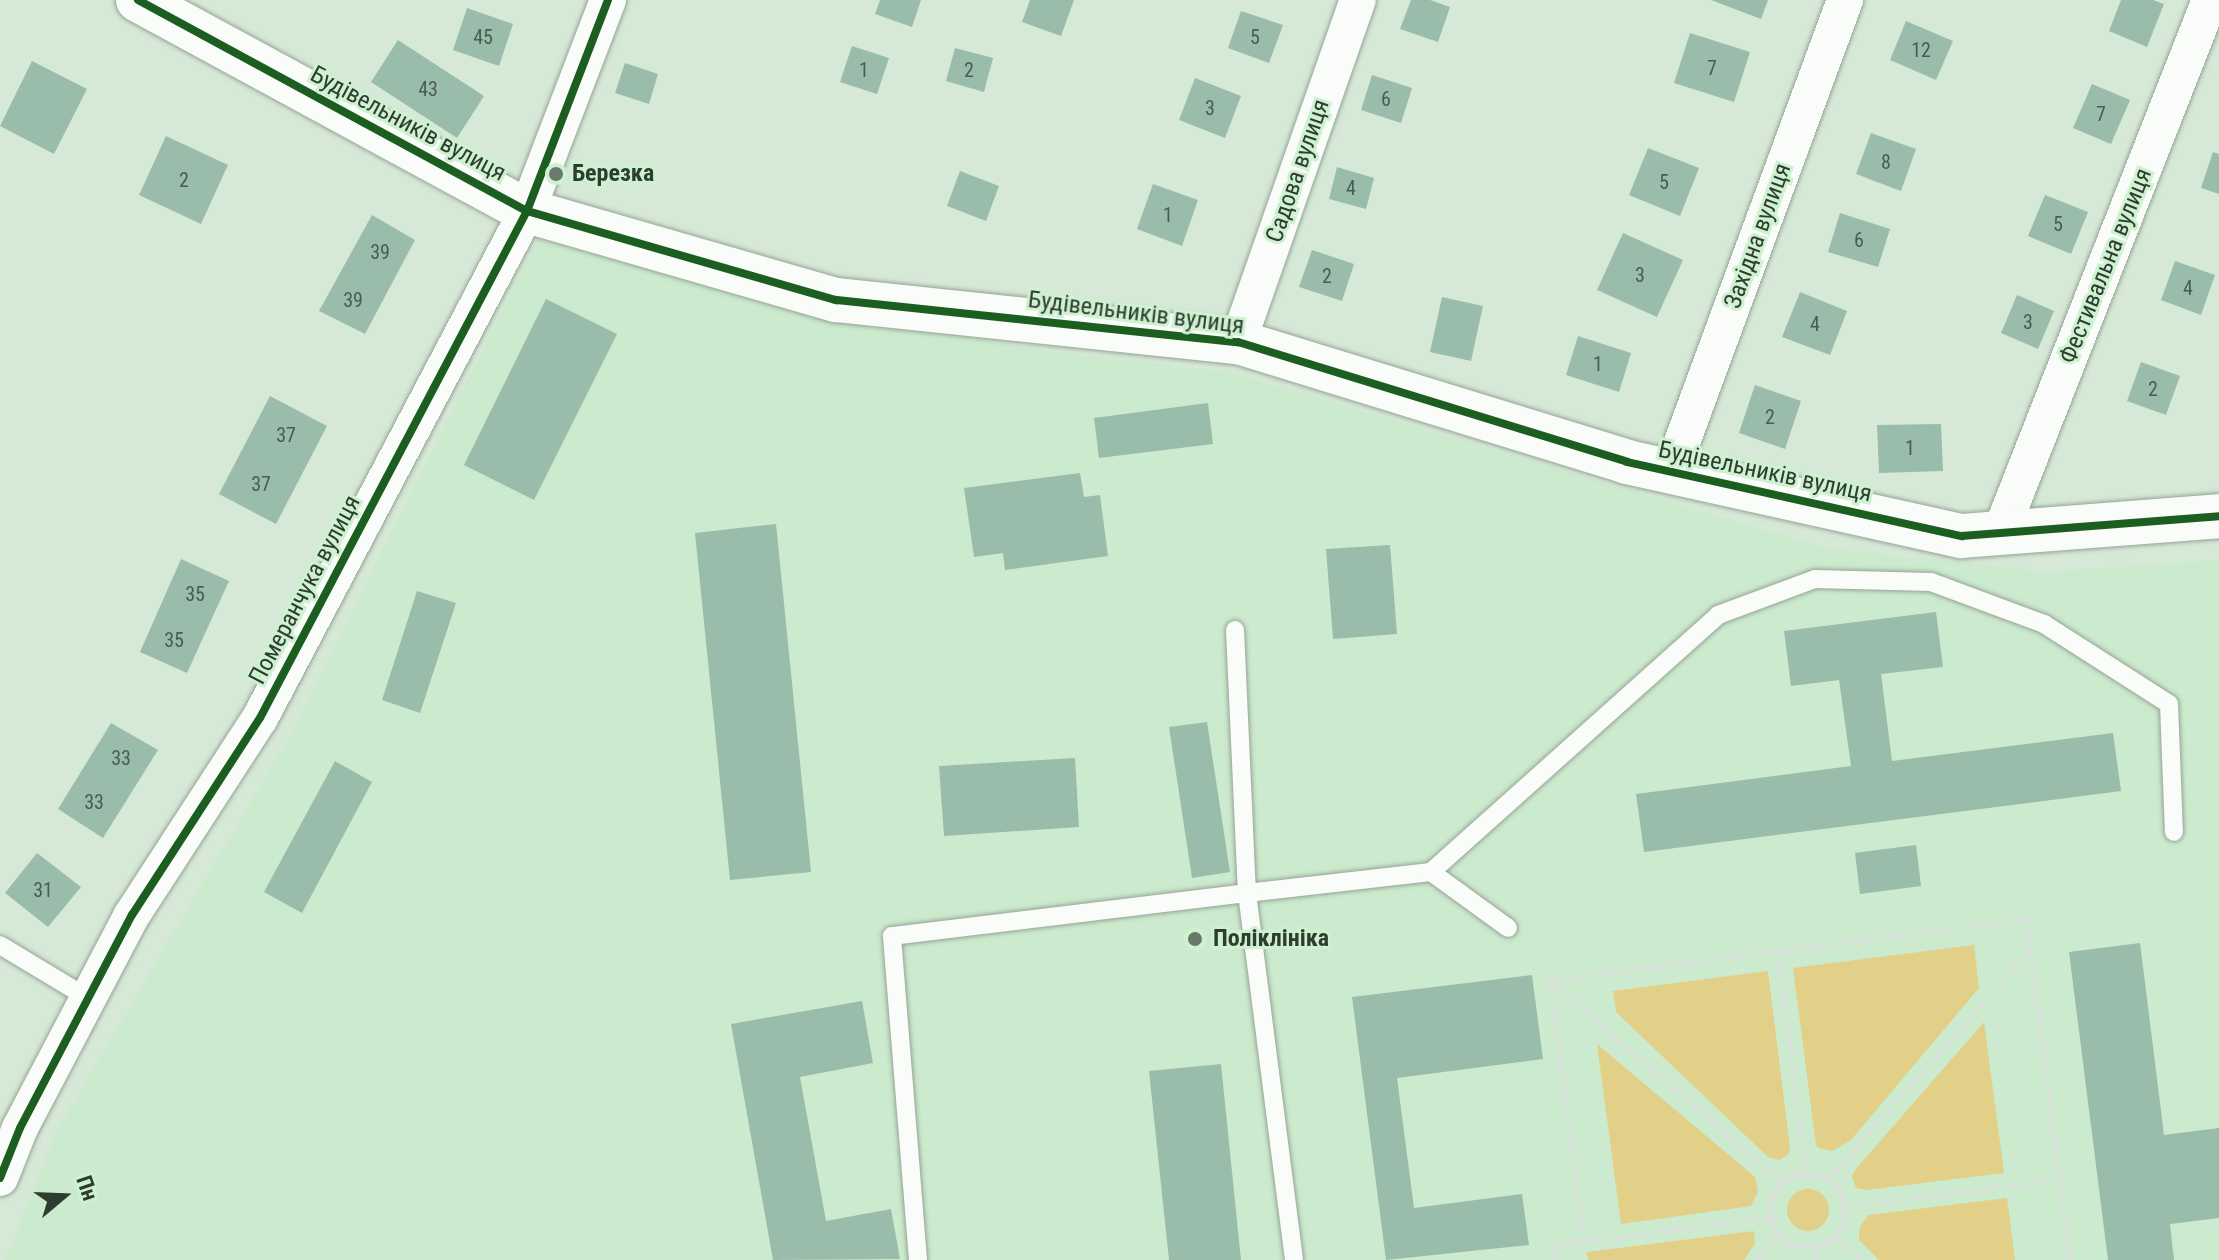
<!DOCTYPE html>
<meta charset="utf-8">
<style>
body{margin:0}
#map{position:relative;width:2219px;height:1260px;overflow:hidden;background:#d6e9d7;font-family:"Roboto Condensed",sans-serif}
div>[style]{position:absolute}
.built>*{inset:0;background:#cceacd}
.green>*{inset:0;background:#e2d088}
.round{border-radius:50%}
.building>*{inset:0;background:#9abcab}
.path>*{height:5px;margin-top:-2.5px;transform-origin:0;background:repeating-linear-gradient(90deg,#d9dfda 0 6px,transparent 0 10px)}
.path>.ring{margin:-2.5px;padding:0;box-sizing:content-box;background:none;border:5px solid #d9dfda;border-radius:50%}
.roads{filter:drop-shadow(0 0 2px #96a497) drop-shadow(0 0 2px #96a497)}
.lane>*{height:18px;margin:-9px;padding:0 9px;transform-origin:9px;border-radius:9px;background:#f9fcf9}
.street>*{height:36px;margin:-18px;padding:0 18px;transform-origin:18px;border-radius:18px;background:#f9fcf9}
.secondary>*{height:44px;margin:-22px;padding:0 22px;transform-origin:22px;border-radius:22px;background:#f9fcf9}
.cycleway>*{height:8px;margin:-4px;padding:0 4px;transform-origin:4px;border-radius:4px;background:#1b5e20}
.dots>*{width:22px;height:22px;translate:-50% -50%;box-sizing:border-box;border:4px solid #cef1d0;border-radius:50%}
span{translate:-50% -50%;white-space:nowrap;text-align:center;line-height:1.15;-webkit-text-stroke:6px #cef1d0;paint-order:stroke}
.number-label{font-size:20px;color:#4a5d4f}
.number-label span{-webkit-text-stroke-width:0}
.street-label{font-size:24px;color:#2f3d30}
.poi-label{font-size:24px;color:#2f3d30;font-weight:700}
.left{translate:0 -50%;text-align:left}
.north{position:absolute;left:24px;top:1156px;width:80px;height:80px;-webkit-text-stroke:6px #cef1d0;paint-order:stroke;rotate:71deg;font-size:22px;font-weight:700;line-height:32px;text-align:center;color:#2f3d30}
.north::after{content:'';display:block;margin:auto;width:28px;height:36px;background:#2f3d30;clip-path:polygon(50% 0,100% 100%,50% 72%,0 100%)}
</style>
<div id="map">
<div class="built">
<i style="clip-path:polygon(538px 240px,841px 315px,1037px 350px,1229px 372px,1826px 548px,2047px 572px,2219px 560px,2219px 1260px,6px 1260px,56px 1132px,284px 746px)"></i>
</div>
<div class="green">
<i style="clip-path:polygon(1974px 945px,1979px 988px,1851px 1140px,1832px 1151px,1819px 1148px,1816px 1145px,1793px 968px)"></i>
<i style="clip-path:polygon(1768px 971px,1790px 1147px,1788px 1155px,1779px 1160px,1768px 1157px,1616px 1012px,1613px 991px)"></i>
<i style="clip-path:polygon(1984px 1022px,2004px 1173px,1867px 1190px,1856px 1188px,1852px 1177px,1855px 1170px)"></i>
<i style="clip-path:polygon(1597px 1044px,1755px 1177px,1758px 1192px,1751px 1206px,1621px 1224px)"></i>
<i class="round" style="left:1787px;top:1189px;width:42px;height:42px"></i>
<i style="clip-path:polygon(2007px 1198px,2015px 1260px,1879px 1260px,1859px 1240px,1860px 1226px,1869px 1215px)"></i>
<i style="clip-path:polygon(1754px 1231px,1755px 1243px,1744px 1260px,1588px 1260px,1587px 1252px)"></i>
</div>
<div class="building">
<i style="clip-path:polygon(880px 0,921px 0,912px 27px,875px 14px)"></i>
<i style="clip-path:polygon(1030px 0,1074px 0,1061px 36px,1022px 22px)"></i>
<i style="clip-path:polygon(1411px 0,1430px 0,1450px 7px,1438px 42px,1400px 29px)"></i>
<i style="clip-path:polygon(1711px 0,1768px 0,1761px 19px)"></i>
<i style="clip-path:polygon(2121px 0,2153px 0,2164px 4px,2147px 47px,2109px 31px)"></i>
<i style="clip-path:polygon(467px 8px,513px 24px,499px 66px,453px 50px)"></i>
<i style="clip-path:polygon(1241px 11px,1283px 25px,1269px 63px,1228px 48px)"></i>
<i style="clip-path:polygon(1906px 21px,1953px 41px,1936px 80px,1890px 60px)"></i>
<i style="clip-path:polygon(1690px 33px,1750px 52px,1734px 102px,1674px 83px)"></i>
<i style="clip-path:polygon(398px 40px,484px 96px,457px 138px,371px 82px)"></i>
<i style="clip-path:polygon(852px 46px,889px 58px,877px 94px,840px 82px)"></i>
<i style="clip-path:polygon(955px 48px,993px 58px,984px 92px,946px 81px)"></i>
<i style="clip-path:polygon(32px 61px,87px 89px,54px 154px,0 126px)"></i>
<i style="clip-path:polygon(625px 63px,658px 74px,649px 104px,615px 93px)"></i>
<i style="clip-path:polygon(1372px 75px,1412px 88px,1401px 123px,1361px 110px)"></i>
<i style="clip-path:polygon(1195px 78px,1241px 96px,1225px 138px,1179px 120px)"></i>
<i style="clip-path:polygon(2092px 84px,2130px 100px,2111px 144px,2073px 128px)"></i>
<i style="clip-path:polygon(1871px 133px,1916px 149px,1901px 191px,1856px 174px)"></i>
<i style="clip-path:polygon(166px 136px,228px 165px,201px 224px,139px 195px)"></i>
<i style="clip-path:polygon(1648px 148px,1699px 168px,1680px 216px,1629px 195px)"></i>
<i style="clip-path:polygon(2213px 152px,2219px 154px,2219px 194px,2201px 188px)"></i>
<i style="clip-path:polygon(1337px 167px,1374px 178px,1366px 209px,1329px 199px)"></i>
<i style="clip-path:polygon(960px 171px,999px 186px,986px 221px,947px 206px)"></i>
<i style="clip-path:polygon(1153px 184px,1198px 200px,1182px 246px,1137px 229px)"></i>
<i style="clip-path:polygon(2045px 195px,2088px 212px,2071px 254px,2028px 236px)"></i>
<i style="clip-path:polygon(1840px 213px,1890px 229px,1878px 267px,1828px 252px)"></i>
<i style="clip-path:polygon(372px 215px,415px 240px,365px 334px,319px 311px)"></i>
<i style="clip-path:polygon(1623px 233px,1683px 260px,1657px 317px,1597px 290px)"></i>
<i style="clip-path:polygon(1312px 250px,1354px 264px,1342px 301px,1299px 287px)"></i>
<i style="clip-path:polygon(2175px 261px,2215px 275px,2201px 315px,2161px 300px)"></i>
<i style="clip-path:polygon(1800px 292px,1847px 311px,1830px 355px,1782px 337px)"></i>
<i style="clip-path:polygon(2017px 295px,2054px 311px,2038px 349px,2001px 333px)"></i>
<i style="clip-path:polygon(1442px 297px,1483px 306px,1471px 361px,1430px 352px)"></i>
<i style="clip-path:polygon(546px 299px,617px 334px,534px 500px,464px 465px)"></i>
<i style="clip-path:polygon(1578px 336px,1631px 353px,1619px 392px,1566px 375px)"></i>
<i style="clip-path:polygon(2141px 362px,2180px 376px,2166px 415px,2127px 401px)"></i>
<i style="clip-path:polygon(1755px 385px,1801px 401px,1785px 449px,1739px 433px)"></i>
<i style="clip-path:polygon(270px 396px,327px 426px,276px 524px,219px 494px)"></i>
<i style="clip-path:polygon(1208px 403px,1213px 444px,1099px 458px,1094px 418px)"></i>
<i style="clip-path:polygon(1941px 424px,1943px 471px,1879px 473px,1877px 425px)"></i>
<i style="clip-path:polygon(1080px 473px,1084px 497px,1100px 495px,1108px 556px,1005px 570px,1003px 553px,974px 557px,964px 488px)"></i>
<i style="clip-path:polygon(776px 524px,811px 872px,730px 880px,695px 533px)"></i>
<i style="clip-path:polygon(1390px 545px,1397px 634px,1333px 639px,1326px 549px)"></i>
<i style="clip-path:polygon(181px 559px,229px 581px,187px 673px,140px 652px)"></i>
<i style="clip-path:polygon(417px 591px,456px 603px,420px 713px,382px 700px)"></i>
<i style="clip-path:polygon(1936px 612px,1943px 667px,1881px 674px,1892px 761px,2113px 733px,2121px 791px,1644px 852px,1636px 794px,1851px 766px,1839px 680px,1791px 686px,1784px 631px)"></i>
<i style="clip-path:polygon(1207px 722px,1230px 872px,1192px 878px,1169px 727px)"></i>
<i style="clip-path:polygon(111px 723px,158px 750px,103px 838px,58px 809px)"></i>
<i style="clip-path:polygon(1075px 758px,1079px 827px,944px 836px,939px 766px)"></i>
<i style="clip-path:polygon(335px 761px,372px 782px,302px 913px,264px 892px)"></i>
<i style="clip-path:polygon(1916px 845px,1921px 886px,1860px 894px,1855px 853px)"></i>
<i style="clip-path:polygon(37px 853px,81px 887px,48px 927px,5px 893px)"></i>
<i style="clip-path:polygon(2140px 943px,2164px 1135px,2219px 1128px,2219px 1218px,2170px 1224px,2174px 1260px,2108px 1260px,2069px 952px)"></i>
<i style="clip-path:polygon(1532px 975px,1543px 1059px,1397px 1078px,1414px 1208px,1522px 1194px,1529px 1245px,1386px 1260px,1352px 997px)"></i>
<i style="clip-path:polygon(862px 1001px,873px 1063px,800px 1077px,826px 1221px,891px 1209px,900px 1259px,773px 1260px,731px 1024px)"></i>
<i style="clip-path:polygon(1221px 1064px,1241px 1260px,1169px 1260px,1149px 1071px)"></i>
</div>
<div class="path">
<i style="left:1778px;top:951px;width:223px;rotate:82.8deg"></i>
<i style="left:1551px;top:981px;width:306px;rotate:41deg"></i>
<i class="ring" style="left:1770px;top:1173px;width:69px;height:69px"></i>
<i style="left:1828px;top:1179px;width:305px;rotate:-48.7deg"></i>
<i style="left:1845px;top:1207px;width:217px;rotate:-7.4deg"></i>
<i style="left:1833px;top:1237px;width:39px;rotate:37deg"></i>
<i style="left:1584px;top:1241px;width:189px;rotate:-7.3deg"></i>
<i style="left:1815px;top:1246px;width:14px;rotate:82deg"></i>
<i style="left:1558px;top:1260px;width:15px;rotate:-98deg"></i>
<i style="left:1556px;top:1245px;width:28px;rotate:-8deg"></i>
<i style="left:1584px;top:1241px;width:263px;rotate:-97.4deg"></i>
<i style="left:1550px;top:980px;width:480px;rotate:-7.3deg"></i>
<i style="left:2026px;top:919px;width:344px;rotate:82.6deg"></i>
<i style="left:1757px;top:1260px;width:34px;rotate:-50deg"></i>
</div>
<div class="roads">
<div class="lane">
<i style="left:1235px;top:630px;width:263px;rotate:87.4deg"></i>
<i style="left:1247px;top:893px;width:185px;rotate:-6.5deg"></i>
<i style="left:1431px;top:872px;width:95px;rotate:36deg"></i>
<i style="left:1431px;top:872px;width:385px;rotate:-41.8deg"></i>
<i style="left:1718px;top:615px;width:103px;rotate:-20.4deg"></i>
<i style="left:1815px;top:579px;width:116px;rotate:1.5deg"></i>
<i style="left:1931px;top:582px;width:121px;rotate:20.4deg"></i>
<i style="left:2044px;top:624px;width:148px;rotate:32.6deg"></i>
<i style="left:2169px;top:704px;width:128px;rotate:87.8deg"></i>
<i style="left:0;top:945px;width:103px;rotate:31.1deg"></i>
<i style="left:918px;top:1260px;width:325px;rotate:-94.6deg"></i>
<i style="left:892px;top:936px;width:358px;rotate:-6.9deg"></i>
<i style="left:1247px;top:893px;width:370px;rotate:82.7deg"></i>
</div>
<div class="street">
<i style="left:1238px;top:342px;width:362px;rotate:-70.7deg"></i>
<i style="left:1671px;top:472px;width:503px;rotate:-69.76deg"></i>
<i style="left:2001px;top:531px;width:571px;rotate:-68.52deg"></i>
<i style="left:0;top:1178px;width:54px;rotate:-68.2deg"></i>
<i style="left:20px;top:1128px;width:241px;rotate:-62.3deg"></i>
<i style="left:132px;top:915px;width:235px;rotate:-57deg"></i>
<i style="left:260px;top:718px;width:573px;rotate:-62.23deg"></i>
<i style="left:527px;top:211px;width:226px;rotate:-69deg"></i>
</div>
<div class="secondary">
<i style="left:138px;top:0;width:443px;rotate:28.5deg"></i>
<i style="left:527px;top:211px;width:322px;rotate:16.1deg"></i>
<i style="left:836px;top:300px;width:404px;rotate:6deg"></i>
<i style="left:1238px;top:342px;width:407px;rotate:17.1deg"></i>
<i style="left:1627px;top:462px;width:343px;rotate:12.5deg"></i>
<i style="left:1962px;top:536px;width:258px;rotate:-4.4deg"></i>
</div>
</div>
<div class="cycleway">
<i style="left:138px;top:0;width:443px;rotate:28.5deg"></i>
<i style="left:527px;top:211px;width:322px;rotate:16.1deg"></i>
<i style="left:836px;top:300px;width:404px;rotate:6deg"></i>
<i style="left:1238px;top:342px;width:407px;rotate:17.1deg"></i>
<i style="left:1627px;top:462px;width:343px;rotate:12.5deg"></i>
<i style="left:1962px;top:536px;width:258px;rotate:-4.4deg"></i>
<i style="left:0;top:1178px;width:54px;rotate:-68.2deg"></i>
<i style="left:20px;top:1128px;width:241px;rotate:-62.3deg"></i>
<i style="left:132px;top:915px;width:235px;rotate:-57deg"></i>
<i style="left:260px;top:718px;width:573px;rotate:-62.23deg"></i>
<i style="left:527px;top:211px;width:226px;rotate:-69deg"></i>
</div>
<div class="dots">
<i style="left:556px;top:174px;background:#69796a"></i>
<i style="left:1195px;top:939px;background:#69796a"></i>
</div>
<div class="number-label">
<span style="left:483px;top:37px">45</span>
<span style="left:1255px;top:37px">5</span>
<span style="left:1921px;top:50px">12</span>
<span style="left:1712px;top:68px">7</span>
<span style="left:864px;top:70px">1</span>
<span style="left:969px;top:70px">2</span>
<span style="left:428px;top:89px">43</span>
<span style="left:1386px;top:99px">6</span>
<span style="left:1210px;top:108px">3</span>
<span style="left:2101px;top:114px">7</span>
<span style="left:1886px;top:162px">8</span>
<span style="left:184px;top:180px">2</span>
<span style="left:1664px;top:182px">5</span>
<span style="left:1351px;top:188px">4</span>
<span style="left:1168px;top:215px">1</span>
<span style="left:2058px;top:224px">5</span>
<span style="left:1859px;top:240px">6</span>
<span style="left:380px;top:252px">39</span>
<span style="left:1640px;top:275px">3</span>
<span style="left:1327px;top:276px">2</span>
<span style="left:2188px;top:288px">4</span>
<span style="left:353px;top:300px">39</span>
<span style="left:2028px;top:322px">3</span>
<span style="left:1815px;top:324px">4</span>
<span style="left:1598px;top:364px">1</span>
<span style="left:2153px;top:389px">2</span>
<span style="left:1770px;top:417px">2</span>
<span style="left:286px;top:435px">37</span>
<span style="left:1910px;top:448px">1</span>
<span style="left:261px;top:484px">37</span>
<span style="left:195px;top:594px">35</span>
<span style="left:174px;top:640px">35</span>
<span style="left:121px;top:758px">33</span>
<span style="left:94px;top:802px">33</span>
<span style="left:43px;top:890px">31</span>
</div>
<div class="street-label">
<span style="left:408px;top:124px;rotate:28deg">Будівельників вулиця</span>
<span style="left:1298px;top:171px;rotate:-71deg">Садова вулиця</span>
<span style="left:1758px;top:236px;rotate:-70deg">Західна вулиця</span>
<span style="left:2106px;top:266px;rotate:-68deg">Фестивальна вулиця</span>
<span style="left:1136px;top:313px;rotate:7deg">Будівельників вулиця</span>
<span style="left:1765px;top:472px;rotate:12deg">Будівельників вулиця</span>
<span style="left:305px;top:590px;rotate:-62deg">Померанчука вулиця</span>
</div>
<div class="poi-label">
<span class="left" style="left:572px;top:174px">Березка</span>
<span class="left" style="left:1213px;top:939px">Поліклініка</span>
</div>
<div class="north">Пн</div>
</div>
